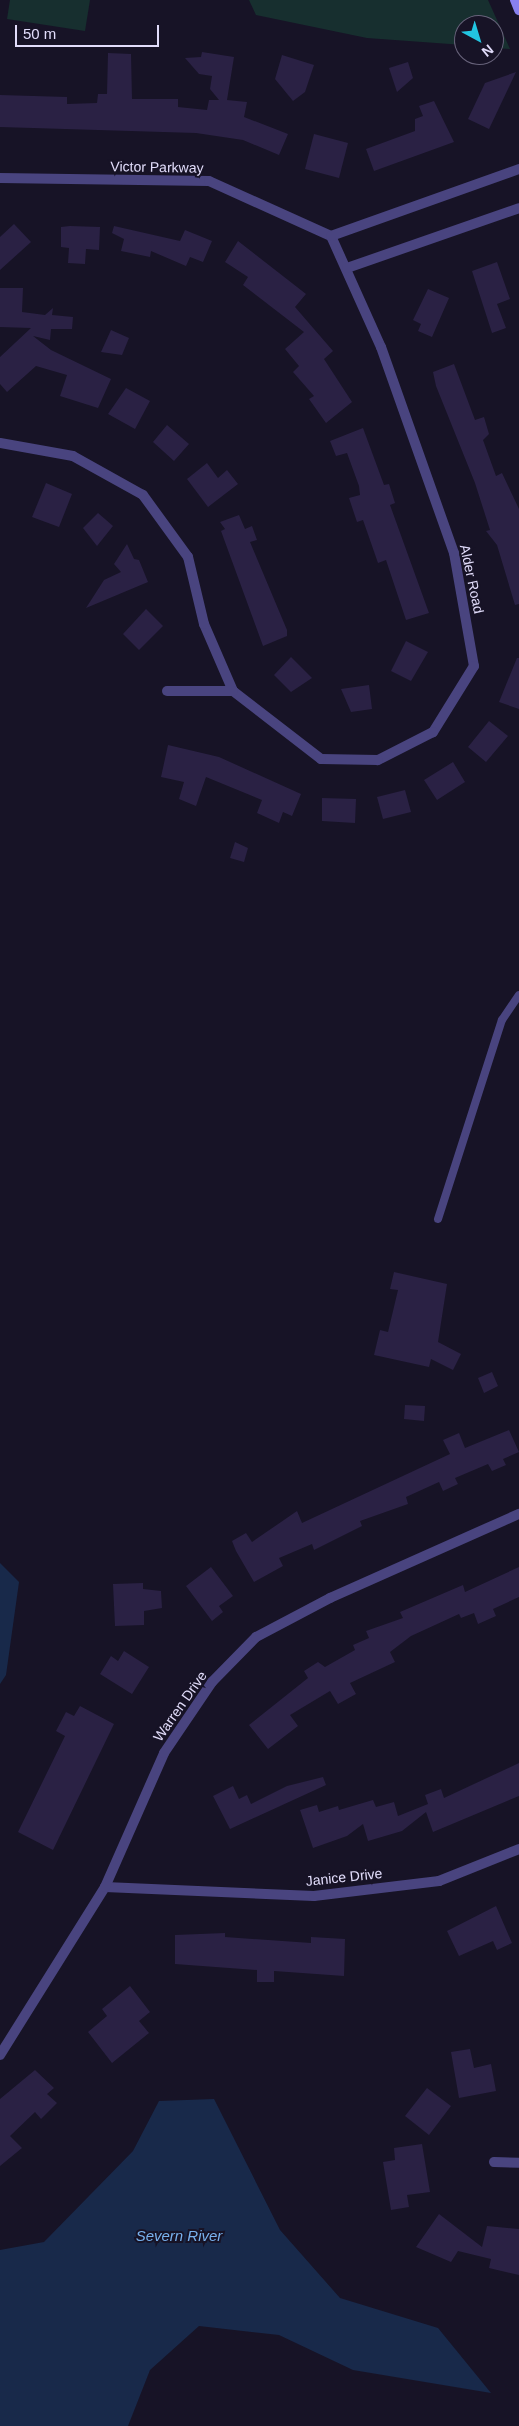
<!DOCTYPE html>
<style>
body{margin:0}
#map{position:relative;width:519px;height:2426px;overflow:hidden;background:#171326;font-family:Arial,sans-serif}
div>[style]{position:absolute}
.green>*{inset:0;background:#172f2f}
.water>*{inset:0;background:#18294a}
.building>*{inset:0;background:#2a2144}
.service>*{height:8px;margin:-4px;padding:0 4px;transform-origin:4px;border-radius:4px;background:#49447f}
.minor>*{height:10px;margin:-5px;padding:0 5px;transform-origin:5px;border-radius:5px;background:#49447f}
.secondary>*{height:10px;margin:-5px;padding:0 5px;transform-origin:5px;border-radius:5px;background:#8880ee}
span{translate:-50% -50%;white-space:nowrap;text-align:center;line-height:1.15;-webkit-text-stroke:4px #171326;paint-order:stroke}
.street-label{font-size:14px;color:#e1dcfa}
.water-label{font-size:15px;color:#78b1ed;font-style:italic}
.north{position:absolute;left:454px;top:15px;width:50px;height:50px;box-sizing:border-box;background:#171326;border:1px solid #68637b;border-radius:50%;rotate:141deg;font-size:14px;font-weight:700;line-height:20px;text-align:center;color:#e1dcfa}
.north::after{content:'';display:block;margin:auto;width:18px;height:22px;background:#22c5e1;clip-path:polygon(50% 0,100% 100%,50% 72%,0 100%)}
.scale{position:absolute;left:15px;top:25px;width:144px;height:22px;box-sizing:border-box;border:2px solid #e1dcfa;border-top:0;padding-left:6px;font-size:15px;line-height:18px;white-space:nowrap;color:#e1dcfa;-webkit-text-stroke:4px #171326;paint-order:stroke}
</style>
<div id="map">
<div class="green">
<i style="clip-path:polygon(10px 0,90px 0,85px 31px,7px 19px)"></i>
<i style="clip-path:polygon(249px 0,488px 0,510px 49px,494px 48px,494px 25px,464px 25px,464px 45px,367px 38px,256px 15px)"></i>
</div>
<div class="water">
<i style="clip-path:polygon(0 1563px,19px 1582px,6px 1675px,0 1684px)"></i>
<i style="clip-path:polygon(214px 2099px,280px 2230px,340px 2298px,438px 2328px,491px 2393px,353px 2370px,279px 2335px,199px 2326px,150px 2370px,128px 2426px,0 2426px,0 2250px,44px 2242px,133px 2151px,159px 2101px)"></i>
</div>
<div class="building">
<i style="clip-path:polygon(202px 52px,234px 57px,227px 100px,247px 102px,244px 117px,288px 134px,279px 155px,243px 140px,196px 133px,0 127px,0 95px,67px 97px,67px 104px,97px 103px,98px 94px,107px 94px,108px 53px,131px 54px,132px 99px,178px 99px,178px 107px,207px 110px,209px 100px,219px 100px,210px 89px,212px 76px,199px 74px,185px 58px,201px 57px)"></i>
<i style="clip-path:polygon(282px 55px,314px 65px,305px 92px,293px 101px,275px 79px)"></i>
<i style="clip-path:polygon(408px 62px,413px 78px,397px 92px,389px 68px)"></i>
<i style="clip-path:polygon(516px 72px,489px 129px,468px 119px,485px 83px)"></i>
<i style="clip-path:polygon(434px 101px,454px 142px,374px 171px,366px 149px,415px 131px,415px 119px,423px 116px,419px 106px)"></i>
<i style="clip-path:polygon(314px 134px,348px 143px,339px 178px,305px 169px)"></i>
<i style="clip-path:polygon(14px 224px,31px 242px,0 270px,0 237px)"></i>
<i style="clip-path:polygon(70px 226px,100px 227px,99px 250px,86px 249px,85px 264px,68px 263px,69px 248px,61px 247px,61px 227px)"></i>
<i style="clip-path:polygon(114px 226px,180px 241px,185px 230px,212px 241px,203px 262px,190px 257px,186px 266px,151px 251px,150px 257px,121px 251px,124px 239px,112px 233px)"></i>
<i style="clip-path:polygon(238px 241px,306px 294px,295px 307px,333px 351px,324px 359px,352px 402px,326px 423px,309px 399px,314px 396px,293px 372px,299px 366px,285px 349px,304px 332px,243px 285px,248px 277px,225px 262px)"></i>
<i style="clip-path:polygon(497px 262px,510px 299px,497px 304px,506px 328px,492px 333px,472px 271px)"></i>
<i style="clip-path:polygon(0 288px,23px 288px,22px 312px,45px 315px,53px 308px,52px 315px,73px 317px,72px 329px,51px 329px,50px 340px,33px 336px,51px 350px,111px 379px,98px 408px,60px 396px,67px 375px,36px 366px,7px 392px,0 384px,0 357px,31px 328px,0 327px)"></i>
<i style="clip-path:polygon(428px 289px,449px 298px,432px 337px,418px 331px,421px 324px,413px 320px)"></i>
<i style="clip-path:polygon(111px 330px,129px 338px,122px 355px,101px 352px)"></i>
<i style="clip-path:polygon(454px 364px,475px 420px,484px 417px,489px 434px,483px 440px,496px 476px,502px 473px,519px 509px,519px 604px,515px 605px,497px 545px,486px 531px,490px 530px,475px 483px,436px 386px,433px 372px)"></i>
<i style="clip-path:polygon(126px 388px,150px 401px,135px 429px,108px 414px)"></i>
<i style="clip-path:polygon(167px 425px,189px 444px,174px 461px,153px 442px)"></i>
<i style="clip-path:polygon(363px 428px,384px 485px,389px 484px,395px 503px,390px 505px,429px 613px,406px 620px,386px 560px,378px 563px,363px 520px,357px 522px,349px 498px,360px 495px,359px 486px,347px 453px,336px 456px,330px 441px)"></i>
<i style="clip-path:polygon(207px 463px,218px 478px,227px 470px,238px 484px,208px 507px,187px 479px)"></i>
<i style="clip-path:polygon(46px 483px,72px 494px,59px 527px,32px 517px)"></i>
<i style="clip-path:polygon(98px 513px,113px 526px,97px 546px,83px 528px)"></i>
<i style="clip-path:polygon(239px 515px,245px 529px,252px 526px,257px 540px,250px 542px,287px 630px,287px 636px,263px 646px,221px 531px,225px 529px,220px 522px)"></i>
<i style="clip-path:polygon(127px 544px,134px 559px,139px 560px,148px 582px,86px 608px,104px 580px,121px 572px,114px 564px)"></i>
<i style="clip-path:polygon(146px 609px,163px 626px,139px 650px,123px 634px)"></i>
<i style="clip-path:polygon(406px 641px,428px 652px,411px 681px,391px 671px)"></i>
<i style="clip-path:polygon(291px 657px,312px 678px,291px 692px,274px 675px)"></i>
<i style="clip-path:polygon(517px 658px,519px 658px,519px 709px,499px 702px)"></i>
<i style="clip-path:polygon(369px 685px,372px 709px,351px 712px,341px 689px)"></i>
<i style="clip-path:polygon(489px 721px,508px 736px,486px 762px,468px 747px)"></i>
<i style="clip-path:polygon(168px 745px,219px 757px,301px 794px,292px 816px,283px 812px,279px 823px,257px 813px,262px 800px,206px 777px,196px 806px,179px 799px,184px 782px,161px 777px)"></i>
<i style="clip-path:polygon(453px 762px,465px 782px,437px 800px,424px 780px)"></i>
<i style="clip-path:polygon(405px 790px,411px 812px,383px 819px,377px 797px)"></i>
<i style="clip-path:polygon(322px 798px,356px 799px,355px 823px,322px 821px)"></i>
<i style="clip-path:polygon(235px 842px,248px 848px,244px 862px,230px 858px)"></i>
<i style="clip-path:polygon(394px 1272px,447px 1284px,438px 1342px,461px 1354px,453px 1370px,431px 1359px,429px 1367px,374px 1355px,380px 1330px,388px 1332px,398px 1290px,390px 1289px)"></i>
<i style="clip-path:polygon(492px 1372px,498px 1386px,484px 1393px,478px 1378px)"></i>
<i style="clip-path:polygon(405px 1405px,425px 1406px,424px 1421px,404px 1419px)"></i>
<i style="clip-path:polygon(509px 1430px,519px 1452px,503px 1459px,506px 1465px,492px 1471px,488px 1464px,455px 1478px,458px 1484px,443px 1491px,439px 1482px,406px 1497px,408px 1504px,360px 1521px,362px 1526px,314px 1550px,312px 1544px,279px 1558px,283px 1566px,254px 1582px,236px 1551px,232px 1541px,246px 1533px,252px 1542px,297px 1511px,302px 1523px,450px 1454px,443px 1440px,459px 1433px,465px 1448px)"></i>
<i style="clip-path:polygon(211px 1567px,233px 1596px,219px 1606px,223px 1612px,212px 1621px,186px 1586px)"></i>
<i style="clip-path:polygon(519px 1567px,519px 1597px,493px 1609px,496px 1616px,478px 1624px,474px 1613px,461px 1618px,459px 1614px,411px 1636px,390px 1652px,395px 1662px,350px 1683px,356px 1694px,338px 1704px,330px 1691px,290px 1715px,298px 1726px,268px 1749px,249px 1725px,308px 1678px,304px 1671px,318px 1662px,325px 1667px,355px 1650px,353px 1645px,369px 1638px,366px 1631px,403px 1618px,400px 1612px,463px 1585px,465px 1592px)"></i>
<i style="clip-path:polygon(143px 1583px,143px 1589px,161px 1591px,162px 1608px,144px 1611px,144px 1625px,115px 1626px,113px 1584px)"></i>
<i style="clip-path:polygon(124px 1651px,149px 1667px,132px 1694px,100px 1674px,111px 1656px,118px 1661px)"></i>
<i style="clip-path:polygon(80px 1706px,114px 1724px,53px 1850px,18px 1832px,65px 1736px,56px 1731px,66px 1712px,74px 1716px)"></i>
<i style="clip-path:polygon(519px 1763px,519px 1796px,433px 1832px,426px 1812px,402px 1831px,368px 1841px,363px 1824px,347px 1836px,313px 1848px,300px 1810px,317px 1805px,319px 1812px,338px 1806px,339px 1810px,373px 1800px,376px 1807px,394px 1802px,398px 1816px,428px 1804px,425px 1795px,441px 1789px,444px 1798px)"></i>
<i style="clip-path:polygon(323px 1777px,326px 1785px,230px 1829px,213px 1796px,233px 1786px,239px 1799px,247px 1795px,251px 1804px,287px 1786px)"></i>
<i style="clip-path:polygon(496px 1906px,512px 1943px,497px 1950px,493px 1941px,459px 1956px,447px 1931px)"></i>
<i style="clip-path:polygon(225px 1933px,225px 1937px,311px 1943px,311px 1937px,345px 1939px,344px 1976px,274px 1971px,274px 1982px,257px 1982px,257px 1970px,175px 1964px,175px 1935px)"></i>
<i style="clip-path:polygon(130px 1986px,150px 2012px,139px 2021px,149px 2033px,112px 2063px,88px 2032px,107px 2016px,102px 2009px)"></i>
<i style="clip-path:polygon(470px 2049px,474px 2068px,491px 2064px,496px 2091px,459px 2098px,451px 2052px)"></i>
<i style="clip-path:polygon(35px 2070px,54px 2088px,47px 2094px,57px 2103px,41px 2119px,35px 2112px,10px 2136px,22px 2148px,0 2166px,0 2099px)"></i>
<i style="clip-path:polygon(427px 2088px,451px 2106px,429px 2135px,405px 2116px)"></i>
<i style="clip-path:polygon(422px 2144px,430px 2192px,407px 2195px,409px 2207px,391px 2210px,383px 2162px,395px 2160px,394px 2148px)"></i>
<i style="clip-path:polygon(439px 2214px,482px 2247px,487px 2226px,519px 2229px,519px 2275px,489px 2268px,491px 2259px,458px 2251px,451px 2262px,416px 2247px)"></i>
</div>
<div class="service">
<i style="left:438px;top:1219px;width:209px;rotate:-72.2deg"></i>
<i style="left:502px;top:1020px;width:30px;rotate:-56deg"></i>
</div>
<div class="minor">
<i style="left:0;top:178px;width:209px;rotate:0.8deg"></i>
<i style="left:209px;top:181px;width:134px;rotate:24.3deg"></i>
<i style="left:331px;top:236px;width:122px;rotate:65.8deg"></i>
<i style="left:381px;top:347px;width:219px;rotate:70.5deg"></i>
<i style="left:454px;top:553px;width:115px;rotate:80deg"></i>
<i style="left:474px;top:666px;width:78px;rotate:121.8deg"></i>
<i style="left:433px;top:732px;width:62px;rotate:153deg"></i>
<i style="left:378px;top:760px;width:57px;rotate:-179deg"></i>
<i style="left:321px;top:759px;width:111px;rotate:-142.3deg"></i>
<i style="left:233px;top:691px;width:73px;rotate:-113.4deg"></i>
<i style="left:204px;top:624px;width:69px;rotate:-103.4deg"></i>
<i style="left:188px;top:557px;width:77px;rotate:-126deg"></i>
<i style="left:143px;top:495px;width:80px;rotate:-150.9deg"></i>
<i style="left:73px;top:456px;width:74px;rotate:-169.9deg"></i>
<i style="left:331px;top:236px;width:200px;rotate:-19.6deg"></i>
<i style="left:347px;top:268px;width:182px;rotate:-19.2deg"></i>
<i style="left:167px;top:691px;width:66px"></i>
<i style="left:105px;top:1887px;width:209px;rotate:2.5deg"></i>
<i style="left:314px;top:1896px;width:126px;rotate:-6.8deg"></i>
<i style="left:439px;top:1881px;width:86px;rotate:-21.8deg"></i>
<i style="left:0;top:2055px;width:198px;rotate:-58deg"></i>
<i style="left:105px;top:1887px;width:146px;rotate:-66.2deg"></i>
<i style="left:164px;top:1753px;width:86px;rotate:-55.9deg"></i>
<i style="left:212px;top:1682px;width:63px;rotate:-45.6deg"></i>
<i style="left:256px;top:1637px;width:84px;rotate:-27.8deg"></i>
<i style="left:330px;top:1598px;width:207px;rotate:-24deg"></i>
<i style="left:494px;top:2162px;width:25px;rotate:2deg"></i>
</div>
<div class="secondary">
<i style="left:515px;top:0;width:11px;rotate:68deg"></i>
</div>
<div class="street-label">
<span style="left:157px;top:167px;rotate:1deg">Victor Parkway</span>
<span style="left:472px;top:579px;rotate:78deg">Alder Road</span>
<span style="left:180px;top:1706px;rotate:-55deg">Warren Drive</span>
<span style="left:344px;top:1877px;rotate:-6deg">Janice Drive</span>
</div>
<div class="water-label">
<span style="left:179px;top:2236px">Severn River</span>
</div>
<div class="north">N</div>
<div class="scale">50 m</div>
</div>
